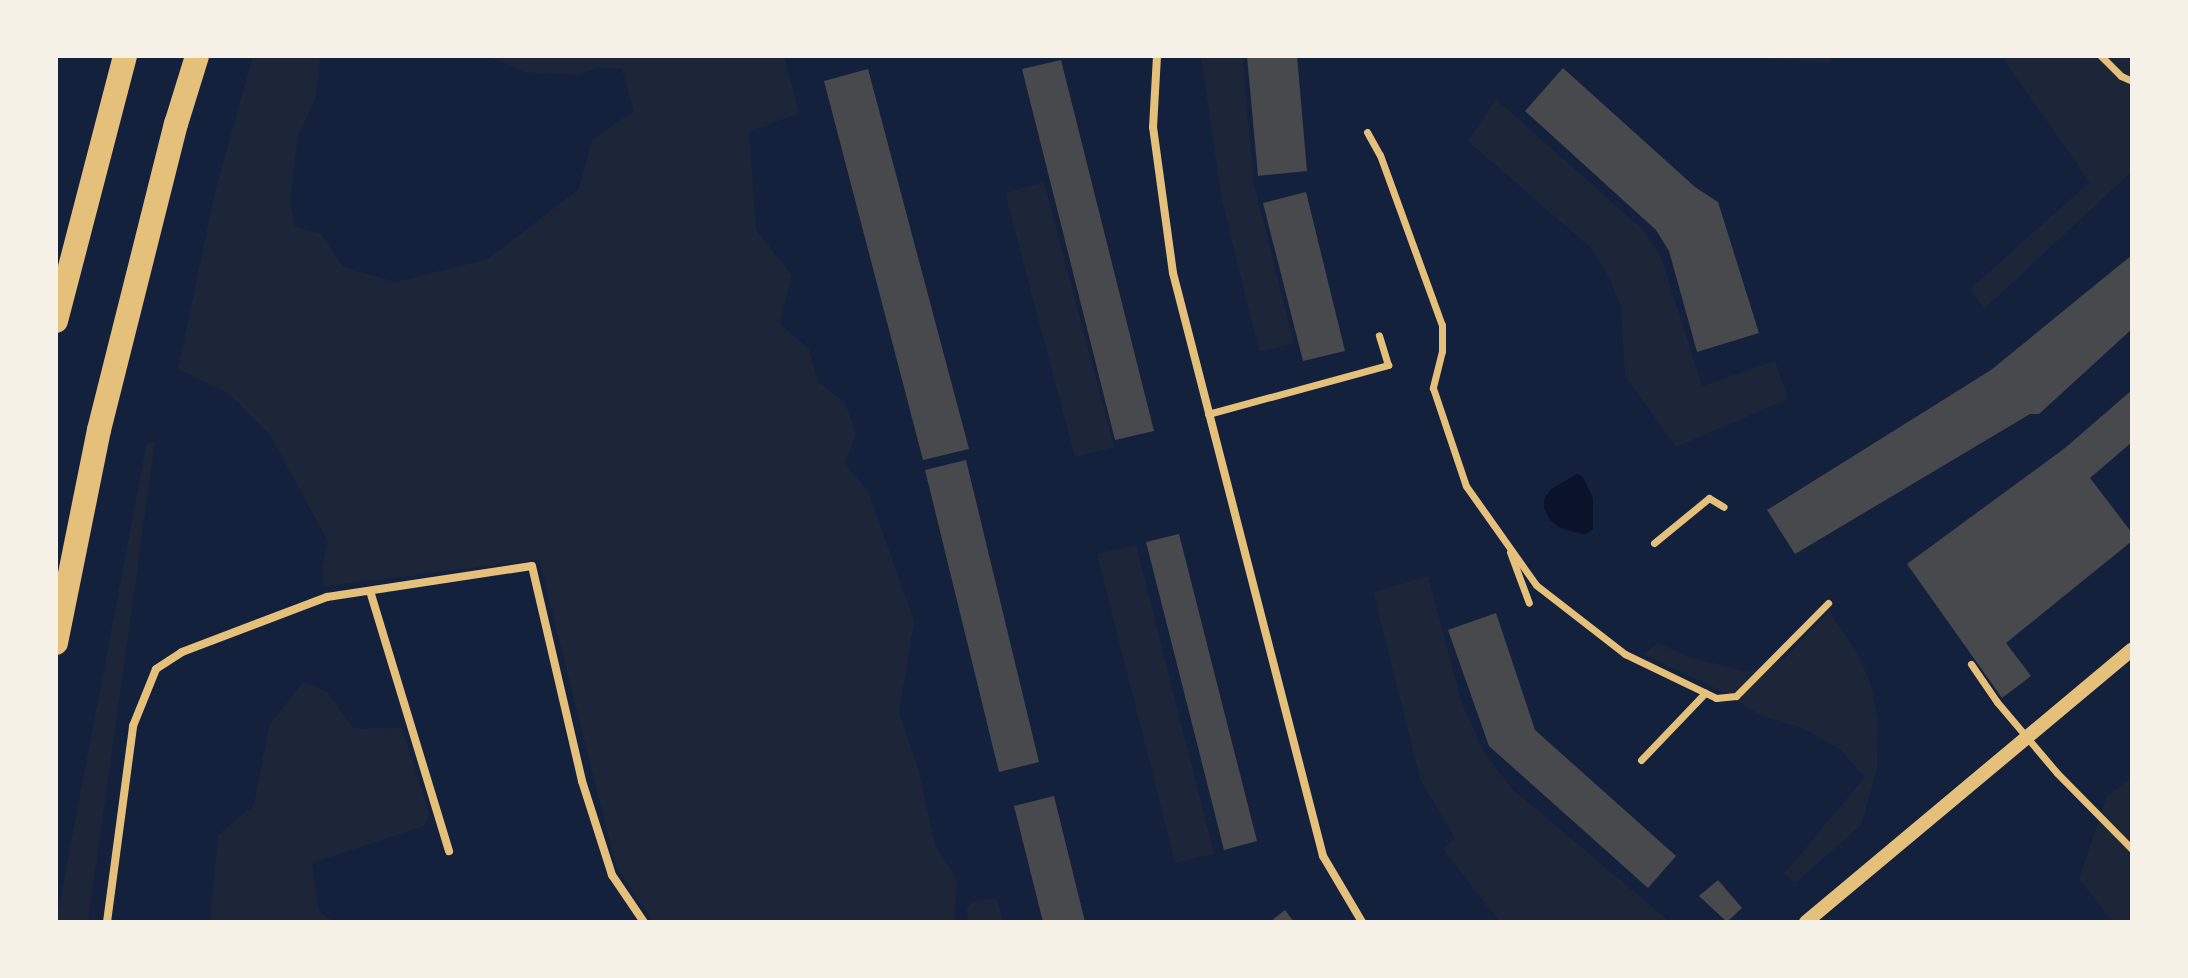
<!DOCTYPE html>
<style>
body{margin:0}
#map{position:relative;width:2188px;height:978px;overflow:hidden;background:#14213d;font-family:Jost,sans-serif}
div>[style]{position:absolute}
.green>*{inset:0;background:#1d2539}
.water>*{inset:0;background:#0b132b}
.building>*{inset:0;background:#48494c}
.pedestrian>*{height:7px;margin:-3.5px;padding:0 3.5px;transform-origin:3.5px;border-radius:3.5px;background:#e5c07b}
.minor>*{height:8px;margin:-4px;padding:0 4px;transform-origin:4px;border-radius:4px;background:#e5c07b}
.tertiary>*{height:14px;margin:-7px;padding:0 7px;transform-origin:7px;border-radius:7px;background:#e5c07b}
.motorway>*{height:24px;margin:-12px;padding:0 12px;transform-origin:12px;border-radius:12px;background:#e5c07b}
span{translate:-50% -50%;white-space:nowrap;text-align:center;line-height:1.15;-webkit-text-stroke:8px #f6f1e7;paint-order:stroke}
.frame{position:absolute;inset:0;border:58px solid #f6f1e7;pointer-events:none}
</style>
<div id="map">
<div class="green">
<i style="clip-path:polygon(253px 56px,320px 56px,316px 96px,298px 136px,290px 201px,295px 227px,321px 234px,343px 267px,395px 282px,488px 259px,579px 189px,592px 140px,634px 111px,622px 69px,598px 67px,579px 75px,524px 72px,487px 56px,784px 56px,799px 113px,749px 132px,756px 230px,792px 275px,780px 324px,809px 349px,818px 382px,845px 403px,856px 433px,845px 464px,868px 491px,914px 621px,899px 713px,918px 768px,935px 845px,957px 879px,954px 922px,653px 922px,616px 866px,539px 560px,324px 586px,322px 567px,328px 542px,271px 436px,231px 395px,178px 369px,215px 192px)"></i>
<i style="clip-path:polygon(1201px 56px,1242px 56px,1254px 185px,1294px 343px,1259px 352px,1222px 200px)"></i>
<i style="clip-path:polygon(1723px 56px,1834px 56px,1830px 63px)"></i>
<i style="clip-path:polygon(2001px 56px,2132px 56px,2132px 164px,2130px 173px,1984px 309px,1970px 289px,2090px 182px)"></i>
<i style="clip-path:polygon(1496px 99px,1644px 231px,1661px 257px,1702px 386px,1775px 361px,1788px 399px,1676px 447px,1625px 376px,1621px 307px,1610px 279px,1591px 248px,1468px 141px)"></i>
<i style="clip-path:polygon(1044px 182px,1114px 447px,1075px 457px,1005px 193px)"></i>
<i style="clip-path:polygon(147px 442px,155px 443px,88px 922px,56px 922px)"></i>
<i style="clip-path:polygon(1136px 545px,1214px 854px,1175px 863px,1097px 554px)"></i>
<i style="clip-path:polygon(1428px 576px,1462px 704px,1484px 752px,1512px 789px,1670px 922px,1500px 922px,1443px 849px,1455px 838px,1421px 781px,1373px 592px)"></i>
<i style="clip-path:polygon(1829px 611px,1858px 654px,1871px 685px,1878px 719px,1877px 770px,1861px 825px,1795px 883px,1784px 874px,1865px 777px,1840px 749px,1800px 727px,1762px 716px,1713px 687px,1643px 654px,1658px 643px,1689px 657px,1748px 672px,1784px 659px)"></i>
<i style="clip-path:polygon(303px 682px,327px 692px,354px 729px,402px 728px,430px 815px,424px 826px,312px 863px,319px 911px,334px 922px,210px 922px,218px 835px,254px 805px,269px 726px)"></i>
<i style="clip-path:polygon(2132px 778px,2132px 922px,2113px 922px,2079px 879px,2107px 796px)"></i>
<i style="clip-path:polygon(996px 898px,1004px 922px,968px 922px,967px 909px,974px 902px)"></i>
</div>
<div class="water">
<i style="clip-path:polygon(1577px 474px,1583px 477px,1593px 498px,1593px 529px,1585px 535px,1560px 528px,1550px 520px,1544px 508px,1544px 499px,1551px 489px)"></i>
</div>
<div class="building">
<i style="clip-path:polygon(1247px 56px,1297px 56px,1307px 171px,1258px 176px)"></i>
<i style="clip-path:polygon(1061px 60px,1154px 431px,1115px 440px,1022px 69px)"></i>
<i style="clip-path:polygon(1563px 68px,1695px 187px,1718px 202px,1759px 333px,1697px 352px,1669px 251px,1656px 230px,1525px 111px)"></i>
<i style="clip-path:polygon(868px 69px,969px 449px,923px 460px,824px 81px)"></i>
<i style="clip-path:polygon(1306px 192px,1345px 351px,1303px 361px,1263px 203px)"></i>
<i style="clip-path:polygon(2132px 255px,2132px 329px,2039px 414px,2030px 414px,1795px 554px,1767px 510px,1991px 370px)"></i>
<i style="clip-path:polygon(2132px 390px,2132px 442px,2090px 478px,2132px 533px,2132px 541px,2006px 643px,2031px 676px,2002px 698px,1907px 564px,2065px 448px)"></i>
<i style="clip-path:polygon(966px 460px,1039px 762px,999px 772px,925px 470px)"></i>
<i style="clip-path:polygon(1179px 534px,1257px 841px,1224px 850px,1146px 542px)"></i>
<i style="clip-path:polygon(1496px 613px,1535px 730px,1676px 856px,1648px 888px,1489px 746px,1448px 630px)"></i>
<i style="clip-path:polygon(1054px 796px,1085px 922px,1043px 922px,1014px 806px)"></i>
<i style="clip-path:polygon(1718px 880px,1742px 908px,1727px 922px,1699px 896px)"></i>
<i style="clip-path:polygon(1285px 910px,1294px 922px,1270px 922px)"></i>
</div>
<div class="pedestrian">
<i style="left:2101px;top:56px;width:28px;rotate:45deg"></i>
<i style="left:2121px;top:76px;width:12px;rotate:24deg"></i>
<i style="left:1367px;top:132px;width:26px;rotate:61deg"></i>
<i style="left:1380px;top:155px;width:181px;rotate:70deg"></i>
<i style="left:1442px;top:325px;width:26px;rotate:90deg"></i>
<i style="left:1442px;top:351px;width:38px;rotate:104deg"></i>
<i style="left:1433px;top:388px;width:103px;rotate:71.4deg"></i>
<i style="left:1466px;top:486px;width:121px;rotate:54.7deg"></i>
<i style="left:1536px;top:585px;width:113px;rotate:37.8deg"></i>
<i style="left:1625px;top:654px;width:101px;rotate:25.8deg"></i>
<i style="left:1716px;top:698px;width:20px;rotate:-6deg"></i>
<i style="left:1736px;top:696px;width:131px;rotate:-45.3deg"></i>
<i style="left:1208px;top:414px;width:187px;rotate:-15.2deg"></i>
<i style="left:1388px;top:365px;width:31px;rotate:-107deg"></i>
<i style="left:1654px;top:543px;width:71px;rotate:-39.3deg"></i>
<i style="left:1709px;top:498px;width:17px;rotate:31deg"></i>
<i style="left:1510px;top:552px;width:54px;rotate:69.6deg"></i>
<i style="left:1971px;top:664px;width:46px;rotate:55.6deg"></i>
<i style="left:1997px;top:702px;width:93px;rotate:49.8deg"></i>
<i style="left:2057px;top:773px;width:107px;rotate:45.4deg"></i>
<i style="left:1641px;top:760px;width:93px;rotate:-46.3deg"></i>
</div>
<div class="minor">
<i style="left:1157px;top:56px;width:71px;rotate:93.2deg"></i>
<i style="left:1153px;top:127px;width:147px;rotate:82.2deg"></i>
<i style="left:1173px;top:273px;width:602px;rotate:75.57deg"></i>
<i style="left:1323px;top:856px;width:77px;rotate:59.4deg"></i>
<i style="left:370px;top:591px;width:272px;rotate:73.1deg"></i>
<i style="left:107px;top:922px;width:198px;rotate:-82.4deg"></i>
<i style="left:133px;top:726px;width:61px;rotate:-68deg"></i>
<i style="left:156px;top:669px;width:31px;rotate:-33deg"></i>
<i style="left:182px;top:652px;width:155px;rotate:-20.8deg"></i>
<i style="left:327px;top:597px;width:207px;rotate:-8.6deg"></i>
<i style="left:532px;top:566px;width:221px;rotate:76.9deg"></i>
<i style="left:582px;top:781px;width:99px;rotate:72.3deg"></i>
<i style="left:612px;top:875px;width:57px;rotate:55.8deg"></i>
</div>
<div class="tertiary">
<i style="left:1806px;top:922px;width:425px;rotate:-39.9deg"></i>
</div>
<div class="motorway">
<i style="left:56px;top:321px;width:274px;rotate:-75.4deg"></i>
<i style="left:56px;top:643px;width:217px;rotate:-78.6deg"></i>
<i style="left:99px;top:430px;width:316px;rotate:-75.9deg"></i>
<i style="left:176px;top:124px;width:71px;rotate:-72.8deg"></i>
</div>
<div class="frame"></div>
</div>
